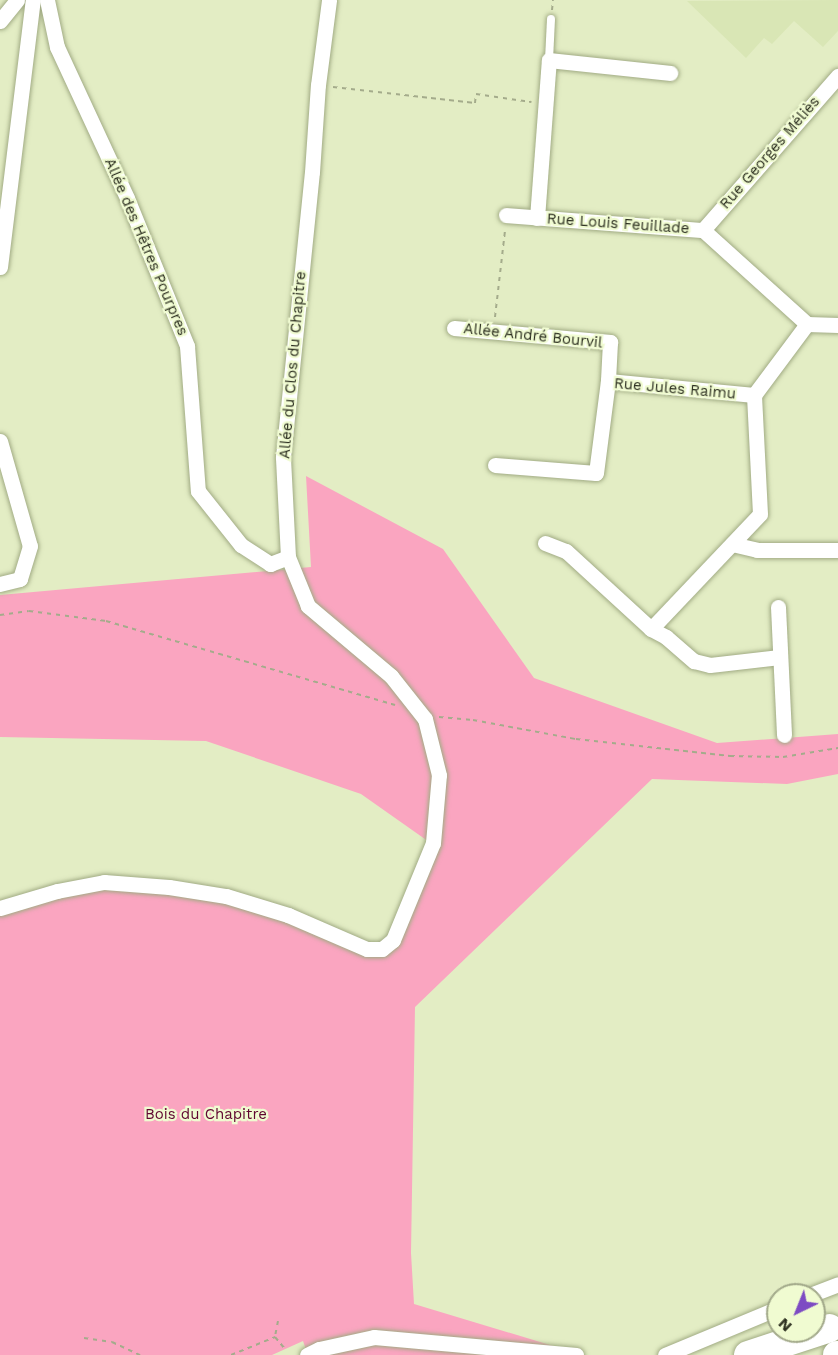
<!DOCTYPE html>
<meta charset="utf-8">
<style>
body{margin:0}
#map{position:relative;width:838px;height:1355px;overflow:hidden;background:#e3edc4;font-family:"Work Sans",sans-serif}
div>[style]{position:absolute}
.built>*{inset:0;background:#d9e6b5}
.green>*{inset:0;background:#faa5c0}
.path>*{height:2px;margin-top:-1px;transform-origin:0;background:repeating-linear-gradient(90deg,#a4ab8b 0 4.5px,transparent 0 9px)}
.roads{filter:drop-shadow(0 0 2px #a1ab84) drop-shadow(0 0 2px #a1ab84)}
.lane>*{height:8px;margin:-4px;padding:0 4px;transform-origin:4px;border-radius:4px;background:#fff}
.street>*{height:15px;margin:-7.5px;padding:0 7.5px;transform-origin:7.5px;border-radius:7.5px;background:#fff}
.highway>*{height:28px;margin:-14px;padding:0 14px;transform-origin:14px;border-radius:14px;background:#fff}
span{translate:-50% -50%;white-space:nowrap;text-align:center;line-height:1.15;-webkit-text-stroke:4.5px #f0fbd1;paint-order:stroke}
.street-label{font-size:15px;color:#2c2f20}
.park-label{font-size:15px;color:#600631}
.north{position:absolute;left:766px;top:1283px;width:60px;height:60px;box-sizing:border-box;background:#f0fbd1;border:2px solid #a2a98a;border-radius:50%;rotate:223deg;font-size:16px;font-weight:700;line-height:24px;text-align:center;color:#2c2f20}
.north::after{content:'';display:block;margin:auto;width:21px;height:27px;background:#7d4bc3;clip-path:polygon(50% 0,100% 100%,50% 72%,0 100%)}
</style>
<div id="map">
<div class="built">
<i style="clip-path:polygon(838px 0,838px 31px,823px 47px,794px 21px,772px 44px,764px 38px,746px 58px,687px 1px)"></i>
</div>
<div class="green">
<i style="clip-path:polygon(306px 476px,443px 549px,534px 678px,717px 743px,838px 734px,838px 774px,787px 784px,652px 779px,415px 1007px,411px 1253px,414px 1304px,583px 1355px,308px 1355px,303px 1341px,272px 1355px,0 1355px,0 908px,57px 891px,169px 887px,382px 949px,432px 844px,361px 794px,206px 741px,0 737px,0 595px,311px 567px)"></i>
</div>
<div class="path">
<i style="left:552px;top:10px;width:10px;rotate:-84deg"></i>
<i style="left:333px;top:87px;width:143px;rotate:6.4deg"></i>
<i style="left:475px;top:103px;width:9px;rotate:-84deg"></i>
<i style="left:476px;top:94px;width:56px;rotate:8.3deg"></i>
<i style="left:495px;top:317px;width:88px;rotate:-83.4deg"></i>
<i style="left:0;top:615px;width:29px;rotate:-8deg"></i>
<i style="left:29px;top:611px;width:78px;rotate:7.4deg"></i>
<i style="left:106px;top:621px;width:301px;rotate:16.2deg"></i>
<i style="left:439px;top:717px;width:34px;rotate:5deg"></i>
<i style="left:473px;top:720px;width:105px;rotate:10.5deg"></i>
<i style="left:576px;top:739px;width:155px;rotate:6.3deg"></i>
<i style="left:730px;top:756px;width:53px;rotate:1.1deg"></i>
<i style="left:783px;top:757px;width:56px;rotate:-9.3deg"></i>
<i style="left:278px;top:1321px;width:16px;rotate:101deg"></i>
<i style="left:275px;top:1337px;width:16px;rotate:50deg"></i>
<i style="left:84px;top:1338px;width:28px;rotate:8deg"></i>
<i style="left:112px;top:1342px;width:31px;rotate:25deg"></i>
<i style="left:231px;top:1355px;width:48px;rotate:-22.2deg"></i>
</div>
<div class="roads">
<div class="lane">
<i style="left:549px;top:60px;width:41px;rotate:-87.2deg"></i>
</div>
<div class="street">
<i style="left:47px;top:0;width:48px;rotate:78deg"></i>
<i style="left:57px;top:47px;width:166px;rotate:65.1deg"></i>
<i style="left:127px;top:198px;width:160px;rotate:67.9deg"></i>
<i style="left:187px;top:346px;width:145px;rotate:85.7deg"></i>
<i style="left:198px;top:491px;width:69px;rotate:51.5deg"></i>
<i style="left:241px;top:545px;width:35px;rotate:33deg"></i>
<i style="left:270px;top:564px;width:19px;rotate:-21deg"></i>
<i style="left:0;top:21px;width:27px;rotate:-51deg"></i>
<i style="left:506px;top:215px;width:198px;rotate:4.4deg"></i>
<i style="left:703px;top:230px;width:140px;rotate:42.1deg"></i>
<i style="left:807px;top:324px;width:31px;rotate:2deg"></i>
<i style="left:537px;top:218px;width:158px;rotate:-85.7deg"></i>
<i style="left:549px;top:60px;width:122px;rotate:6.1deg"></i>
<i style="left:703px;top:230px;width:205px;rotate:-48.8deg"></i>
<i style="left:0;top:267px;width:269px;rotate:-83deg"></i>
<i style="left:454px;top:328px;width:157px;rotate:5.1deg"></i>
<i style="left:610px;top:342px;width:39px;rotate:93deg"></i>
<i style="left:0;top:441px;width:109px;rotate:74.1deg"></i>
<i style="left:30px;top:546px;width:34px;rotate:107deg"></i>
<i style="left:20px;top:579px;width:21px;rotate:166deg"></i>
<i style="left:495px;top:465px;width:101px;rotate:4.5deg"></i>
<i style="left:596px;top:473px;width:93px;rotate:-82.6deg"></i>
<i style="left:608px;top:381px;width:147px;rotate:5.5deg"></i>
<i style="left:545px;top:543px;width:22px;rotate:21deg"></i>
<i style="left:566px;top:551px;width:115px;rotate:42.5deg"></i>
<i style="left:651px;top:629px;width:17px;rotate:28deg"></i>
<i style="left:666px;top:637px;width:37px;rotate:41deg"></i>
<i style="left:694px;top:661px;width:16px;rotate:14deg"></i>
<i style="left:710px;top:665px;width:70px;rotate:-6.5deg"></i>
<i style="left:732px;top:544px;width:26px;rotate:13deg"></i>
<i style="left:757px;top:550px;width:81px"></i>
<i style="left:778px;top:607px;width:128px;rotate:87.3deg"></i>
<i style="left:651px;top:629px;width:158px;rotate:-46.5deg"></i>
<i style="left:760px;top:514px;width:119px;rotate:-92.9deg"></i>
<i style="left:754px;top:395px;width:89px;rotate:-53.3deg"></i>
<i style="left:0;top:908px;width:59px;rotate:-16.6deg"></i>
<i style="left:57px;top:891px;width:48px;rotate:-10.8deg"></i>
<i style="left:104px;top:882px;width:65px;rotate:4.4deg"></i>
<i style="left:169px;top:887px;width:58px;rotate:9deg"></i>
<i style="left:226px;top:896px;width:65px;rotate:17deg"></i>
<i style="left:288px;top:915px;width:86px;rotate:23.3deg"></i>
<i style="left:367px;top:949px;width:15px"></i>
<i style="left:382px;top:949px;width:14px;rotate:-39deg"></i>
<i style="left:393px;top:940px;width:105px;rotate:-67.6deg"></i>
<i style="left:433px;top:843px;width:68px;rotate:-85deg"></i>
<i style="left:439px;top:775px;width:58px;rotate:-104deg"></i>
<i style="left:425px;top:719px;width:55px;rotate:-128.3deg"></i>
<i style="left:391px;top:676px;width:109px;rotate:-139.9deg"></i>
<i style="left:308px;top:606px;width:53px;rotate:-112.2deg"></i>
<i style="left:288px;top:557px;width:100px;rotate:-92.9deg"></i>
<i style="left:283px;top:457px;width:286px;rotate:-84.2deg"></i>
<i style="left:312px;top:172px;width:87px;rotate:-86.1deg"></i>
<i style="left:318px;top:85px;width:86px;rotate:-82.6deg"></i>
<i style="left:810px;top:1295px;width:30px;rotate:-21deg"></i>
<i style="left:307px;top:1355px;width:13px;rotate:-27deg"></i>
<i style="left:319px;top:1349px;width:56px;rotate:-12.3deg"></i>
<i style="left:374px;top:1337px;width:203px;rotate:5.1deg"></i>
<i style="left:665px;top:1355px;width:122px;rotate:-22.6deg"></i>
</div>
<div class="highway">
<i style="left:748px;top:1355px;width:86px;rotate:-18.2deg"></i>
<i style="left:837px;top:1355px;width:1px"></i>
</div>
</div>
<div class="street-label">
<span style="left:770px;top:153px;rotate:-49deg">Rue Georges Méliès</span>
<span style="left:618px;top:224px;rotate:4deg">Rue Louis Feuillade</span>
<span style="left:146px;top:247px;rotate:67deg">Allée des Hêtres Pourpres</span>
<span style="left:533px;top:336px;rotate:6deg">Allée André Bourvil</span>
<span style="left:293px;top:365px;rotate:-85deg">Allée du Clos du Chapitre</span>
<span style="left:675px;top:389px;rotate:5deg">Rue Jules Raimu</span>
</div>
<div class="park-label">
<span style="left:206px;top:1115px">Bois du Chapitre</span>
</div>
<div class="north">N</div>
</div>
